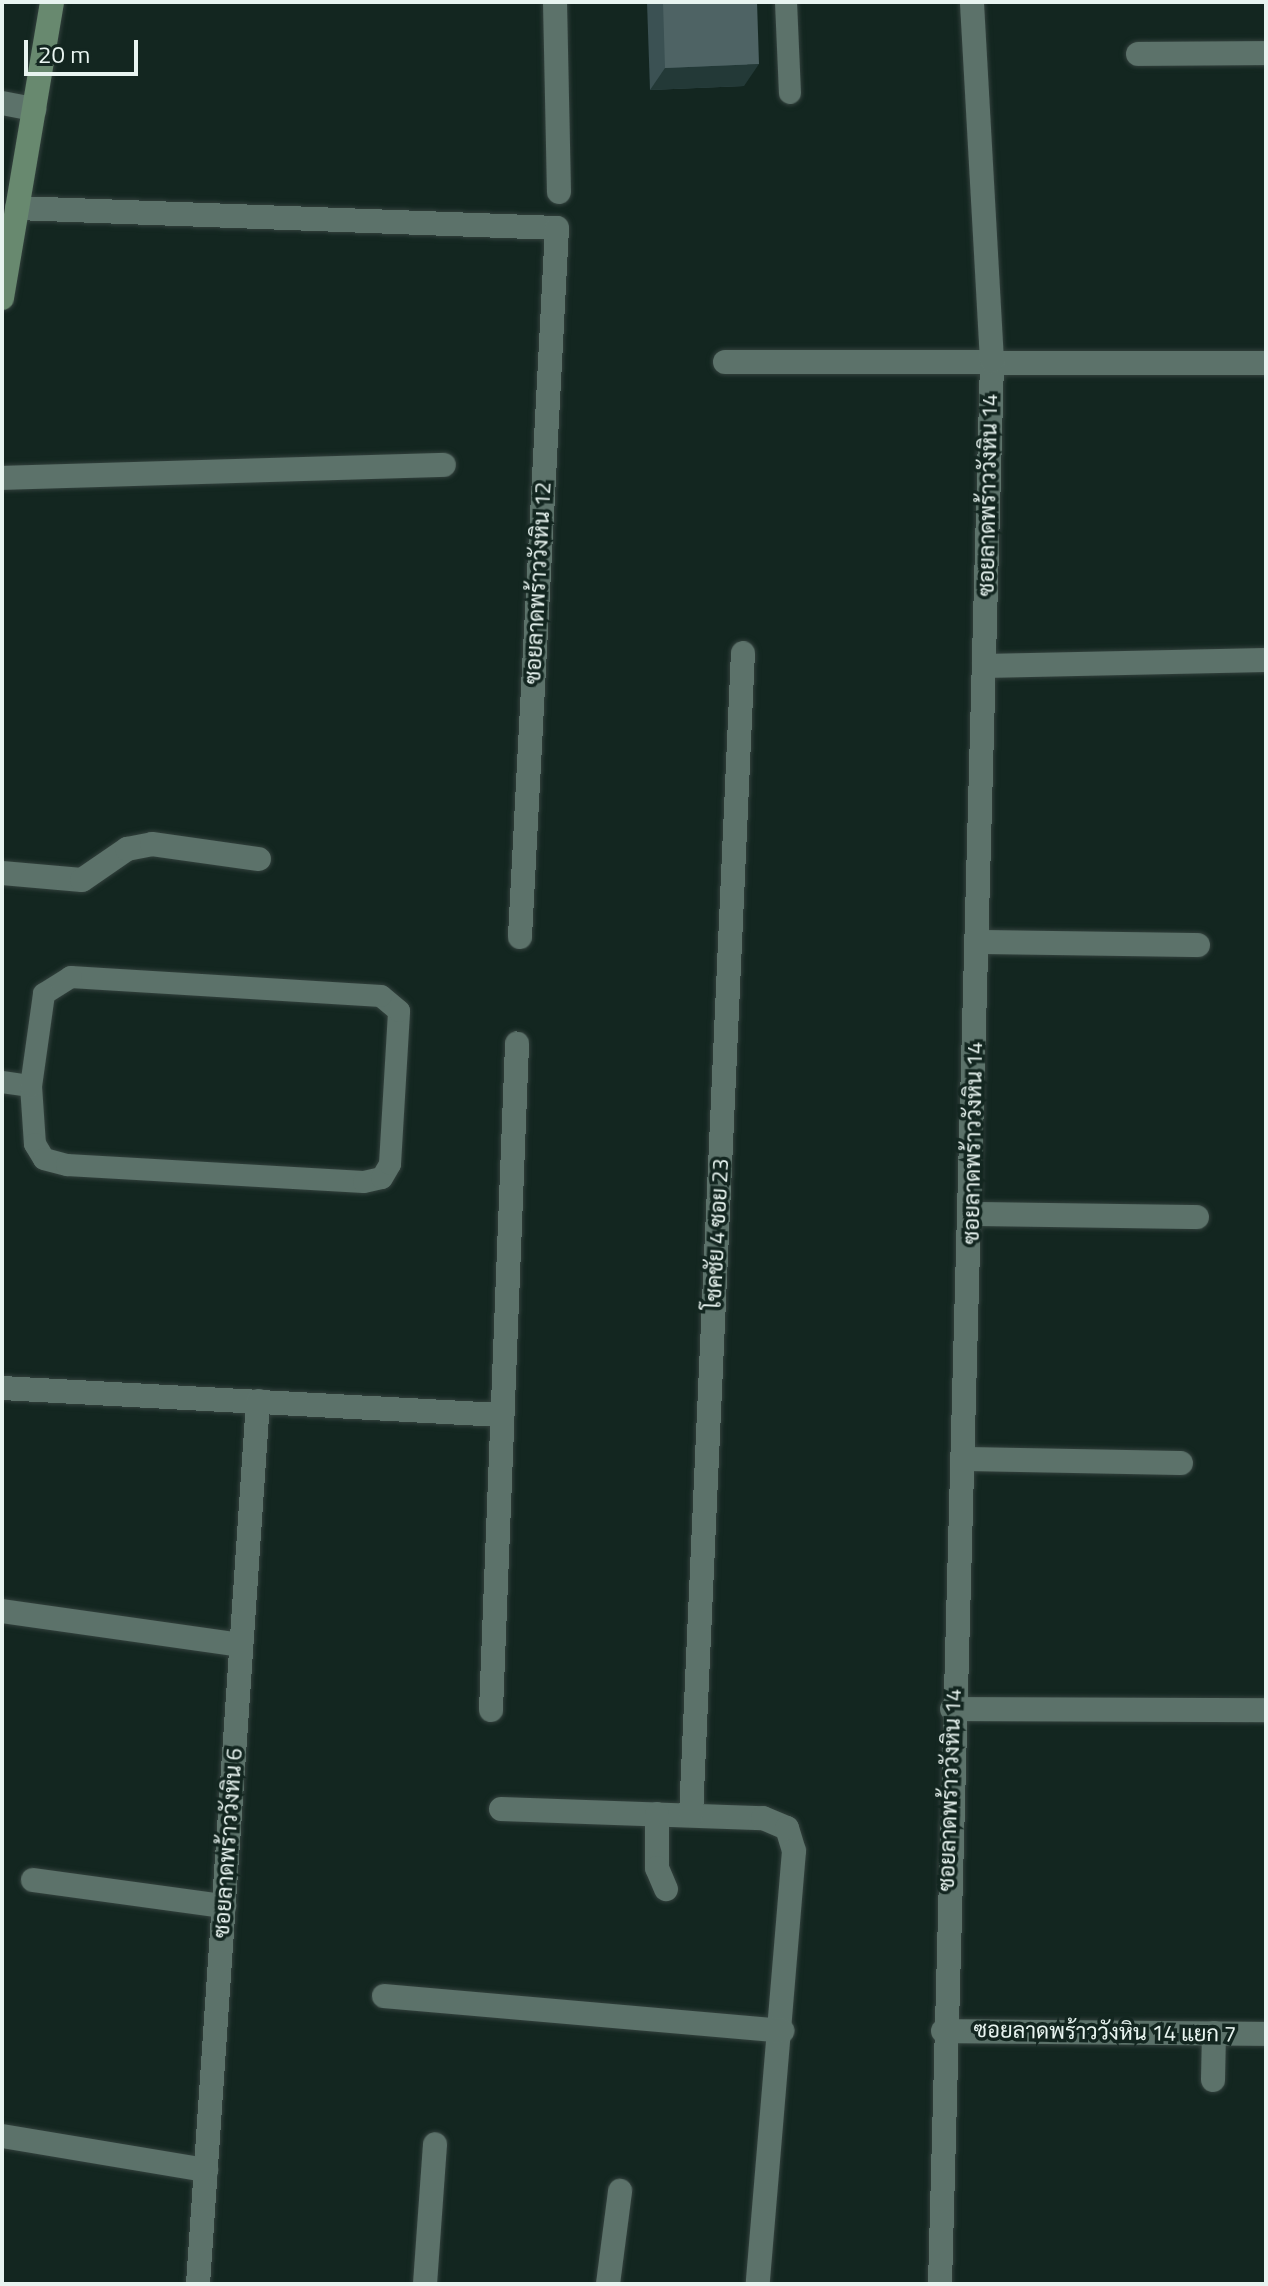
<!DOCTYPE html>
<meta charset="utf-8">
<style>
body{margin:0}
#map{position:relative;width:1268px;height:2286px;overflow:hidden;background:#132620;font-family:"Titillium Web",Sarabun,sans-serif}
div>[style]{position:absolute}
.roads{filter:drop-shadow(0 0 2px #33413d) drop-shadow(0 0 2px #33413d)}
.lane>*{height:22px;margin:-11px;padding:0 11px;transform-origin:11px;border-radius:11px;background:#5c726a}
.street>*{height:24px;margin:-12px;padding:0 12px;transform-origin:12px;border-radius:12px;background:#5c726a}
.secondary>*{height:24px;margin:-12px;padding:0 12px;transform-origin:12px;border-radius:12px;background:#68896f}
.wall>*{inset:0;background:#3b5153}
.shaded-wall>*{inset:0;background:#233937}
.building>*{inset:0;background:#4e6364}
span{translate:-50% -50%;white-space:nowrap;text-align:center;line-height:1.15;-webkit-text-stroke:7px #132620;paint-order:stroke}
.street-label{font-size:22px;color:#e8f4f0}
.frame{position:absolute;inset:0;border:4px solid #e8f4f0;pointer-events:none}
.scale{position:absolute;left:24px;top:40px;width:114px;height:36px;box-sizing:border-box;border:4px solid #e8f4f0;border-top:0;padding-left:10px;font-size:24px;line-height:28px;white-space:nowrap;color:#e8f4f0;-webkit-text-stroke:6px #132620;paint-order:stroke}
</style>
<div id="map">
<div class="roads">
<div class="lane">
<i style="left:786px;top:2px;width:91px;rotate:87.5deg"></i>
<i style="left:2px;top:1082px;width:29px;rotate:8deg"></i>
<i style="left:31px;top:1086px;width:58px;rotate:86.1deg"></i>
<i style="left:35px;top:1144px;width:17px;rotate:59deg"></i>
<i style="left:44px;top:1159px;width:24px;rotate:15deg"></i>
<i style="left:67px;top:1165px;width:297px;rotate:3.3deg"></i>
<i style="left:364px;top:1182px;width:18px;rotate:-13deg"></i>
<i style="left:382px;top:1178px;width:16px;rotate:-60deg"></i>
<i style="left:390px;top:1164px;width:153px;rotate:-86.6deg"></i>
<i style="left:399px;top:1011px;width:23px;rotate:-140deg"></i>
<i style="left:381px;top:996px;width:311px;rotate:-176.5deg"></i>
<i style="left:71px;top:977px;width:32px;rotate:148deg"></i>
<i style="left:44px;top:994px;width:93px;rotate:98deg"></i>
</div>
<div class="street">
<i style="left:555px;top:2px;width:190px;rotate:88.8deg"></i>
<i style="left:1138px;top:54px;width:128px;rotate:-0.4deg"></i>
<i style="left:2px;top:103px;width:33px;rotate:11deg"></i>
<i style="left:17px;top:208px;width:540px;rotate:2.12deg"></i>
<i style="left:557px;top:228px;width:710px;rotate:92.99deg"></i>
<i style="left:725px;top:362px;width:541px;rotate:0.11deg"></i>
<i style="left:2px;top:478px;width:442px;rotate:-1.7deg"></i>
<i style="left:984px;top:666px;width:282px;rotate:-1.2deg"></i>
<i style="left:2px;top:873px;width:80px;rotate:5deg"></i>
<i style="left:82px;top:880px;width:55px;rotate:-34.6deg"></i>
<i style="left:127px;top:849px;width:25px;rotate:-11deg"></i>
<i style="left:152px;top:844px;width:108px;rotate:8deg"></i>
<i style="left:978px;top:942px;width:220px;rotate:0.8deg"></i>
<i style="left:972px;top:1214px;width:225px;rotate:0.8deg"></i>
<i style="left:2px;top:1388px;width:498px;rotate:3.1deg"></i>
<i style="left:966px;top:1459px;width:215px;rotate:1.1deg"></i>
<i style="left:2px;top:1611px;width:241px;rotate:8.1deg"></i>
<i style="left:952px;top:1709px;width:314px;rotate:0.2deg"></i>
<i style="left:491px;top:1710px;width:667px;rotate:-87.76deg"></i>
<i style="left:501px;top:1809px;width:262px;rotate:2deg"></i>
<i style="left:763px;top:1818px;width:26px;rotate:23deg"></i>
<i style="left:787px;top:1828px;width:24px;rotate:73deg"></i>
<i style="left:794px;top:1851px;width:434px;rotate:94.8deg"></i>
<i style="left:657px;top:1814px;width:54px;rotate:90deg"></i>
<i style="left:657px;top:1868px;width:23px;rotate:67deg"></i>
<i style="left:691px;top:1815px;width:1163px;rotate:-87.44deg"></i>
<i style="left:33px;top:1880px;width:193px;rotate:7.8deg"></i>
<i style="left:384px;top:1996px;width:400px;rotate:5deg"></i>
<i style="left:943px;top:2031px;width:323px;rotate:0.5deg"></i>
<i style="left:1213px;top:2080px;width:47px;rotate:-88.8deg"></i>
<i style="left:2px;top:2136px;width:207px;rotate:9.5deg"></i>
<i style="left:198px;top:2284px;width:885px;rotate:-86.11deg"></i>
<i style="left:425px;top:2284px;width:140px;rotate:-85.9deg"></i>
<i style="left:608px;top:2284px;width:94px;rotate:-82.6deg"></i>
<i style="left:940px;top:2284px;width:1924px;rotate:-88.45deg"></i>
<i style="left:992px;top:361px;width:360px;rotate:-93.2deg"></i>
</div>
<div class="secondary">
<i style="left:2px;top:298px;width:300px;rotate:-80.4deg"></i>
</div>
</div>
<div class="wall">
<i style="clip-path:polygon(647px 2px,757px 2px,744px 86px,650px 90px)"></i>
</div>
<div class="shaded-wall">
<i style="clip-path:polygon(759px 64px,744px 86px,650px 90px,665px 68px)"></i>
</div>
<div class="building">
<i style="clip-path:polygon(663px 2px,757px 2px,759px 64px,665px 68px)"></i>
</div>
<div class="street-label">
<span style="left:988px;top:495px;rotate:-89deg">ซอยลาดพร้าววังหิน 14</span>
<span style="left:538px;top:583px;rotate:-87deg">ซอยลาดพร้าววังหิน 12</span>
<span style="left:973px;top:1143px;rotate:-89deg">ซอยลาดพร้าววังหิน 14</span>
<span style="left:717px;top:1234px;rotate:-87deg">โชคชัย 4 ซอย 23</span>
<span style="left:950px;top:1790px;rotate:-88deg">ซอยลาดพร้าววังหิน 14</span>
<span style="left:228px;top:1843px;rotate:-86deg">ซอยลาดพร้าววังหิน 6</span>
<span style="left:1105px;top:2032px;rotate:1deg">ซอยลาดพร้าววังหิน 14 แยก 7</span>
</div>
<div class="frame"></div>
<div class="scale">20 m</div>
</div>
